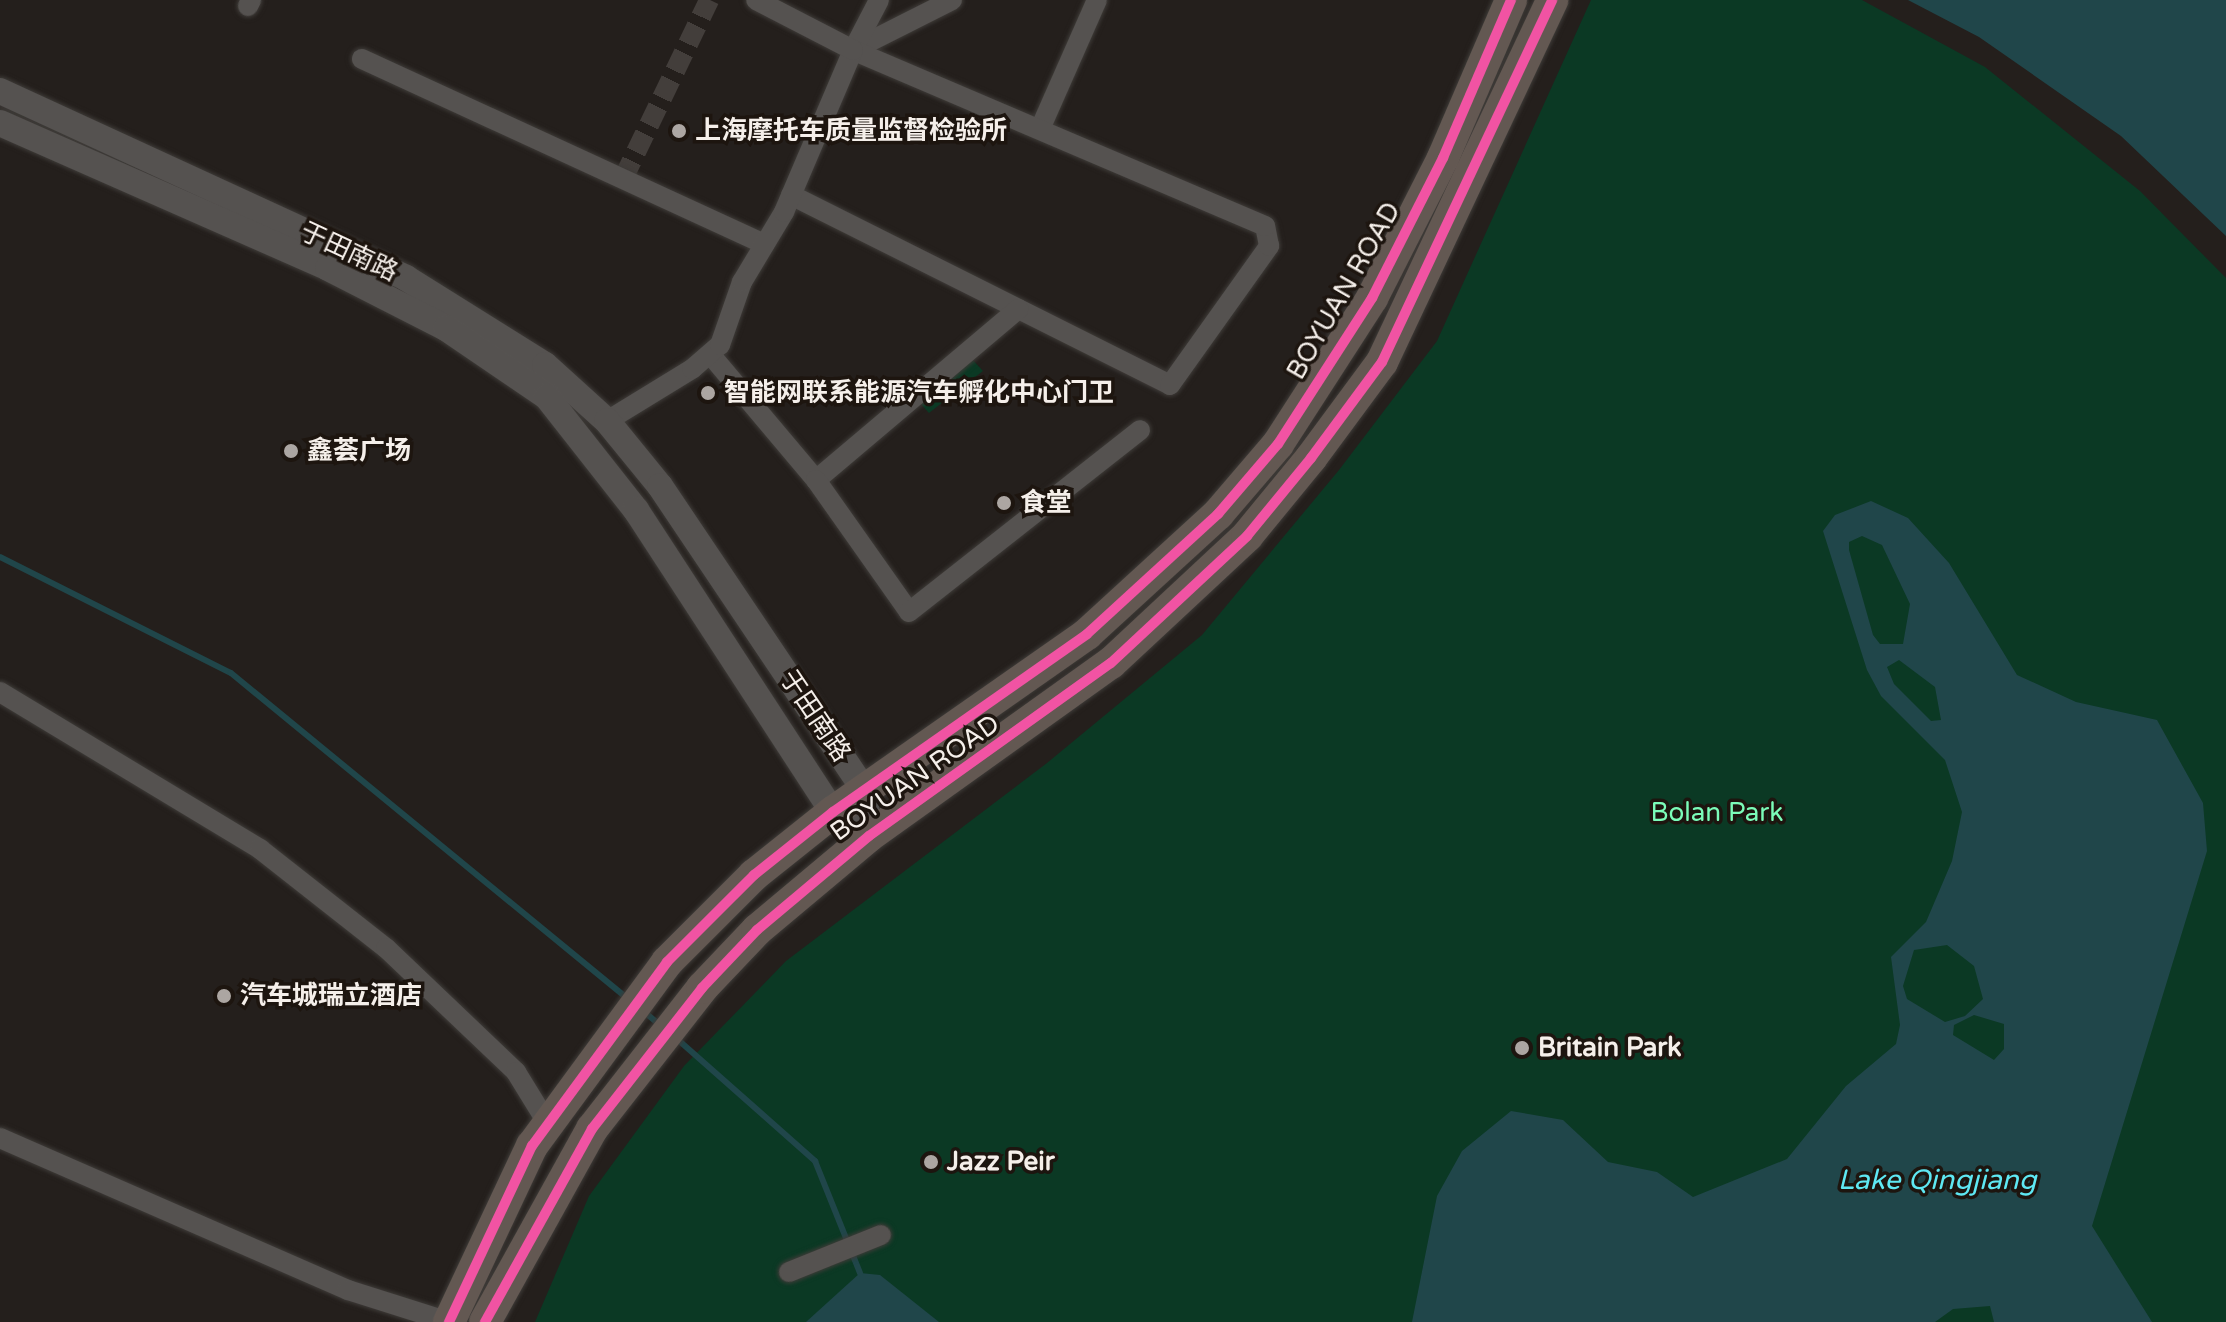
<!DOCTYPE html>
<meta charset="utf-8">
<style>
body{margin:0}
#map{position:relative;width:2226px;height:1322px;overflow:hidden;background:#241f1c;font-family:"Varela Round","Noto Sans SC",sans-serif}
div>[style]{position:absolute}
.green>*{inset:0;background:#0b3924}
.water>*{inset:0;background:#20464a}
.stream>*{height:6px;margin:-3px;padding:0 3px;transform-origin:3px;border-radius:3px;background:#20464a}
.minor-tunnel>*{height:20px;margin-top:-10px;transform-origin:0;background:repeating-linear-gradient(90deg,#433e3b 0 20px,transparent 0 30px)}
.roads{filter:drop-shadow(0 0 2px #3e3b38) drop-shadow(0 0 2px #3e3b38)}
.minor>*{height:20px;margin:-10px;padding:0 10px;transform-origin:10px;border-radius:10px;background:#555250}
.tertiary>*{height:26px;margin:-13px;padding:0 13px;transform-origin:13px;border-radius:13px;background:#555250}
.primary>*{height:32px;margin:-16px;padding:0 16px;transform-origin:16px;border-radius:16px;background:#635852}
.cycleway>*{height:10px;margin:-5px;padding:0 5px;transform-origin:5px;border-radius:5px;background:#f153a3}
.dots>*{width:22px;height:22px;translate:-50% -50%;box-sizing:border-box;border:4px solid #1d150f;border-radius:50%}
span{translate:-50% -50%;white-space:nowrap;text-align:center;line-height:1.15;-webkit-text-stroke:7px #1d150f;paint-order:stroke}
.poi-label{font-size:26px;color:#f5efea;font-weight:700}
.left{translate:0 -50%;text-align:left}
.street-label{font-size:26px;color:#f5efea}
.park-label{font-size:26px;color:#7bfcb9}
.water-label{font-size:28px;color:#5ee8f3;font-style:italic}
</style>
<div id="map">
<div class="green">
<i style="clip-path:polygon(1591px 0,1862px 0,1985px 67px,2140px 191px,2226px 278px,2226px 1322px,535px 1322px,589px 1196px,684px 1066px,786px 961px,1047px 763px,1202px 635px,1339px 470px,1437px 341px)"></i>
<i style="clip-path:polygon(971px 358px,983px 371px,929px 413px,917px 400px)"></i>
</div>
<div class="water">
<i style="clip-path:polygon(1908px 0,2226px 0,2226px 236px,2121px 136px,1979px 37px)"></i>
<i style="clip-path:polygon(evenodd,1871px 501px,1908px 518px,1949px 563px,2017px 675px,2076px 702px,2157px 720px,2203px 803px,2207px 851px,2092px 1226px,2152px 1322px,1994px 1322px,1990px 1306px,1953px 1309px,1935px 1322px,1412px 1322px,1437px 1196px,1462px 1151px,1511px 1111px,1563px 1120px,1608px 1162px,1657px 1172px,1693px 1197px,1787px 1159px,1846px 1086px,1896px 1044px,1900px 1025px,1891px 957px,1926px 922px,1952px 861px,1962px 812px,1945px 760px,1881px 696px,1867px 670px,1823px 531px,1835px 515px,1871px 501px,1862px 536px,1882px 545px,1910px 604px,1903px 644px,1880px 644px,1873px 635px,1849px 550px,1849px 542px,1862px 536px,1871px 501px,1899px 660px,1935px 687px,1941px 720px,1931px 721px,1894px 684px,1887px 667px,1899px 660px,1871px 501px,1947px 945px,1974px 966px,1983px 999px,1965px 1016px,1945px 1022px,1907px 999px,1903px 986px,1914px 950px,1947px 945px,1871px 501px,1974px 1015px,2004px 1024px,2004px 1049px,1994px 1060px,1953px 1035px,1954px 1025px,1974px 1015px)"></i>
<i style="clip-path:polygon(860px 1273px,880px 1275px,939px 1322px,806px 1322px)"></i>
</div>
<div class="stream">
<i style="left:0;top:557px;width:258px;rotate:26.7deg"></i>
<i style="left:231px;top:673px;width:512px;rotate:39.38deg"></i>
<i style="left:642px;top:1010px;width:25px;rotate:40deg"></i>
<i style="left:676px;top:1038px;width:186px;rotate:41.5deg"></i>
<i style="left:815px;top:1161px;width:121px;rotate:68.1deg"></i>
</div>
<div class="minor-tunnel">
<i style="left:623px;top:179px;width:199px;rotate:-64.3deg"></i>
</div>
<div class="roads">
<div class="minor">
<i style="left:248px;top:6px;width:7px;rotate:-63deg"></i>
<i style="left:853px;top:50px;width:111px;rotate:-26.8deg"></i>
<i style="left:853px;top:50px;width:56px;rotate:-62.5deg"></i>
<i style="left:362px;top:59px;width:443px;rotate:24.7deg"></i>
<i style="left:1040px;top:129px;width:141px;rotate:-66.2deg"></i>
<i style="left:791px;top:195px;width:424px;rotate:26.6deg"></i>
<i style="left:1170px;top:385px;width:171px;rotate:-54.5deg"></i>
<i style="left:1269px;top:246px;width:20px;rotate:-101deg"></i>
<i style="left:1265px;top:226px;width:448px;rotate:-156.9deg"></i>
<i style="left:710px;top:354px;width:165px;rotate:49.9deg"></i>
<i style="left:816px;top:480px;width:265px;rotate:-40.2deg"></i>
<i style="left:607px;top:421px;width:100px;rotate:-31.5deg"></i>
<i style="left:692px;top:369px;width:37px;rotate:-41deg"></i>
<i style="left:720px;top:345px;width:67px;rotate:-70.8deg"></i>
<i style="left:742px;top:282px;width:82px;rotate:-59deg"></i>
<i style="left:784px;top:212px;width:176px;rotate:-66.9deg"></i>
<i style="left:853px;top:50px;width:109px;rotate:-152.7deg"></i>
<i style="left:816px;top:480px;width:161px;rotate:54.8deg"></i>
<i style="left:909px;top:612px;width:294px;rotate:-38.2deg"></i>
<i style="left:0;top:692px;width:304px;rotate:31.1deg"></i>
<i style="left:260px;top:849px;width:160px;rotate:38.2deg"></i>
<i style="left:386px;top:948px;width:180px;rotate:43.6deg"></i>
<i style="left:516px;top:1072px;width:61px;rotate:58.4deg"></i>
<i style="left:0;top:1138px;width:380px;rotate:23.6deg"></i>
<i style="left:348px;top:1290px;width:106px;rotate:17.6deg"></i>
<i style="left:789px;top:1272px;width:99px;rotate:-21.9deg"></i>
</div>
<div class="tertiary">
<i style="left:0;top:91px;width:447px;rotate:24.7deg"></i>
<i style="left:406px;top:278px;width:164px;rotate:32deg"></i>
<i style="left:545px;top:365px;width:84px;rotate:42.1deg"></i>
<i style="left:607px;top:421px;width:84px;rotate:50.8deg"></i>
<i style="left:660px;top:486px;width:366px;rotate:56.1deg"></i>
<i style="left:864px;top:790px;width:46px;rotate:83.8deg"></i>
<i style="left:0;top:123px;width:359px;rotate:23.8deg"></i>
<i style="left:328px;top:268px;width:132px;rotate:27deg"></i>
<i style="left:446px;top:328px;width:122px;rotate:34.3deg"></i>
<i style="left:547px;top:397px;width:144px;rotate:51.8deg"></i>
<i style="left:636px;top:510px;width:361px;rotate:56.9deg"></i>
<i style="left:833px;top:812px;width:43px;rotate:33.7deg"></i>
</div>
<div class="primary">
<i style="left:449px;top:1322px;width:195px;rotate:-64.8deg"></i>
<i style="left:532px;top:1146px;width:228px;rotate:-53.7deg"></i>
<i style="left:667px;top:962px;width:123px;rotate:-45deg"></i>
<i style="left:754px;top:875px;width:101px;rotate:-38.6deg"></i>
<i style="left:833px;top:812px;width:310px;rotate:-35deg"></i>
<i style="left:1087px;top:634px;width:178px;rotate:-42.5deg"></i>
<i style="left:1218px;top:514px;width:92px;rotate:-49.4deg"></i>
<i style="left:1278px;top:444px;width:174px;rotate:-57.2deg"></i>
<i style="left:1372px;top:298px;width:157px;rotate:-63.1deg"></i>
<i style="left:1443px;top:158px;width:172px;rotate:-66.7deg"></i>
<i style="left:485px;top:1322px;width:221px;rotate:-61deg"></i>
<i style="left:592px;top:1129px;width:179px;rotate:-52deg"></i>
<i style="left:702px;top:988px;width:80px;rotate:-46.5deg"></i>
<i style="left:757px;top:930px;width:146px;rotate:-40deg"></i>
<i style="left:869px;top:836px;width:297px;rotate:-35.6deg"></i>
<i style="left:1111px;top:663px;width:186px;rotate:-43deg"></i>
<i style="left:1247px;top:536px;width:101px;rotate:-50.6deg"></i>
<i style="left:1311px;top:458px;width:119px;rotate:-53.5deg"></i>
<i style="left:1382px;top:362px;width:400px;rotate:-64.8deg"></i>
</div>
</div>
<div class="cycleway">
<i style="left:449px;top:1322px;width:195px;rotate:-64.8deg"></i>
<i style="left:532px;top:1146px;width:228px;rotate:-53.7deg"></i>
<i style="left:667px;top:962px;width:123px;rotate:-45deg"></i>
<i style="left:754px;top:875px;width:101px;rotate:-38.6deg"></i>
<i style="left:833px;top:812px;width:310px;rotate:-35deg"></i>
<i style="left:1087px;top:634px;width:178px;rotate:-42.5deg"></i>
<i style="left:1218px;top:514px;width:92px;rotate:-49.4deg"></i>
<i style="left:1278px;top:444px;width:174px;rotate:-57.2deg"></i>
<i style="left:1372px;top:298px;width:157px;rotate:-63.1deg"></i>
<i style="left:1443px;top:158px;width:172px;rotate:-66.7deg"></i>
<i style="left:485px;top:1322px;width:221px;rotate:-61deg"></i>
<i style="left:592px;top:1129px;width:179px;rotate:-52deg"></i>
<i style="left:702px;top:988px;width:80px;rotate:-46.5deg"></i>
<i style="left:757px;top:930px;width:146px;rotate:-40deg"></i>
<i style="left:869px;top:836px;width:297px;rotate:-35.6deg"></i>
<i style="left:1111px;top:663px;width:186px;rotate:-43deg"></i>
<i style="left:1247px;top:536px;width:101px;rotate:-50.6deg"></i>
<i style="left:1311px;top:458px;width:119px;rotate:-53.5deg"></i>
<i style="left:1382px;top:362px;width:400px;rotate:-64.8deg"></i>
</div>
<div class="dots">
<i style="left:679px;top:131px;background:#aca6a2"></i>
<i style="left:708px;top:393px;background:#aca6a2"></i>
<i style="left:291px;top:451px;background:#aca6a2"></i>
<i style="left:1004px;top:503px;background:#aca6a2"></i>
<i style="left:224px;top:996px;background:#aca6a2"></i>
<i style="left:1522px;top:1048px;background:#aca6a2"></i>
<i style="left:931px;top:1162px;background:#aca6a2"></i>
</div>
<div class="poi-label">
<span class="left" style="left:695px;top:131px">上海摩托车质量监督检验所</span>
<span class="left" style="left:724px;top:393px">智能网联系能源汽车孵化中心门卫</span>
<span class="left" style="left:307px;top:451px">鑫荟广场</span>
<span class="left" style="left:1020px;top:503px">食堂</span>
<span class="left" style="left:240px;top:996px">汽车城瑞立酒店</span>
<span class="left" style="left:1538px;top:1048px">Britain Park</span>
<span class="left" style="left:947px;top:1162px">Jazz Peir</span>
</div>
<div class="street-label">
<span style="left:349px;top:252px;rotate:25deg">于田南路</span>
<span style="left:1344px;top:291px;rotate:-60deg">BOYUAN ROAD</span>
<span style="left:815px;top:716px;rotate:56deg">于田南路</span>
<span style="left:915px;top:778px;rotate:-35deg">BOYUAN ROAD</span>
</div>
<div class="park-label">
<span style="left:1717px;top:813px">Bolan Park</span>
</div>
<div class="water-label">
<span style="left:1937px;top:1180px">Lake Qingjiang</span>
</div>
</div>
